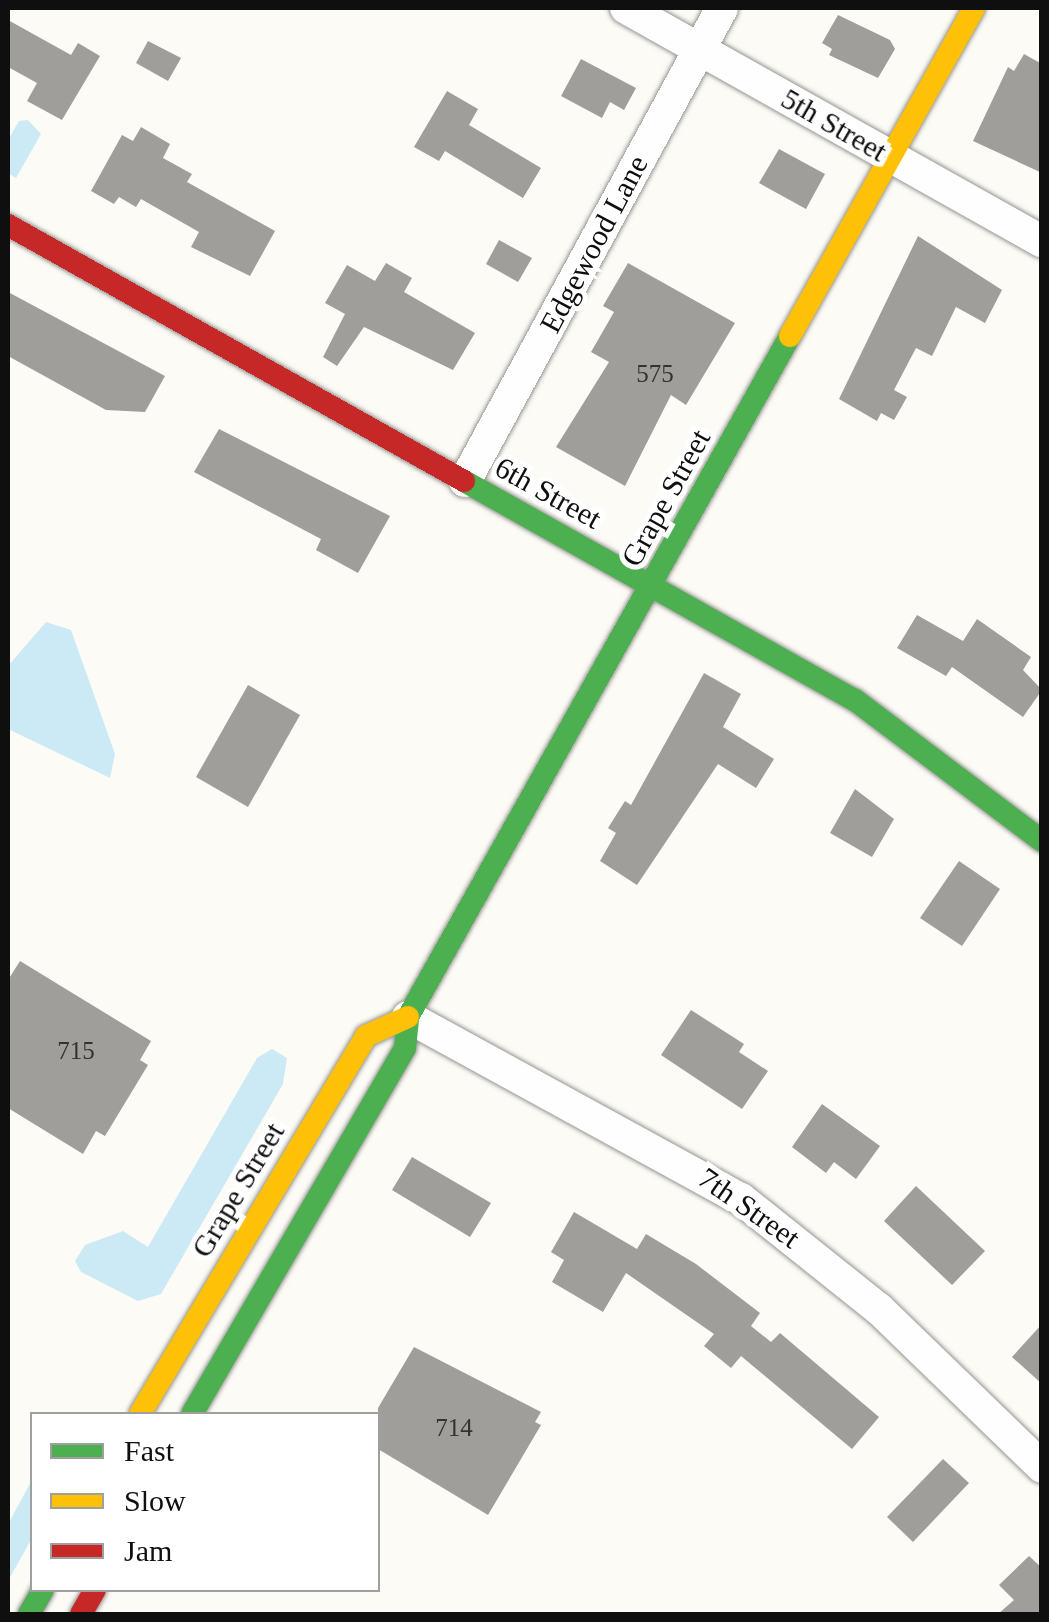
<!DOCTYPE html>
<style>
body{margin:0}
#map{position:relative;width:1049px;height:1622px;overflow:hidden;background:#fcfbf5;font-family:Georgia,serif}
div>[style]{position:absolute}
.water>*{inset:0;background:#cceaf6}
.building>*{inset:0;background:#a09e9a}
.roads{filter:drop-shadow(0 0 2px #969593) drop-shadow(0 0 2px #969593)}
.street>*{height:32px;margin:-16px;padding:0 16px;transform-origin:16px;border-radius:16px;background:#fffefe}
.fast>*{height:22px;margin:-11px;padding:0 11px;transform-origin:11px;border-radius:11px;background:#4caf50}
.slow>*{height:22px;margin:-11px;padding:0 11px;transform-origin:11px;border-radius:11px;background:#ffc107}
.jam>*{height:22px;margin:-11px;padding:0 11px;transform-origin:11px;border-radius:11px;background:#c62828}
span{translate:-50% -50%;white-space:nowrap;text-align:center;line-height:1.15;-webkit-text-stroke:10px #fff;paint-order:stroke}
.number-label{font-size:25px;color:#333332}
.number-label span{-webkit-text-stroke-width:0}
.street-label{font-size:30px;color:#0f0f0f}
.frame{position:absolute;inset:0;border:10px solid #0f0f0f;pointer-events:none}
.legend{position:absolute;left:30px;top:1412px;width:350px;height:180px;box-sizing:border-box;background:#fff;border:2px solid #9f9f9f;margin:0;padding:12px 18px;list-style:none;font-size:30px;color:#0f0f0f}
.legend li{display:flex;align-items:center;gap:20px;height:50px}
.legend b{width:50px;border:2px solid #9f9f9f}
</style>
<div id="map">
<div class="water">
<i style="clip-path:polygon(28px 120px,41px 134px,16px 178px,8px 173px,8px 140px,19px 121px)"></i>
<i style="clip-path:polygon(46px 622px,71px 630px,115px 754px,110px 778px,8px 729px,8px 666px)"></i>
<i style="clip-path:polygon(272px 1049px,287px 1058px,283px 1084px,161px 1294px,138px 1301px,81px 1272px,75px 1261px,85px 1245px,123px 1231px,148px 1247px,257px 1058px)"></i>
<i style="clip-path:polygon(32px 1480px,32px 1538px,8px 1581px,8px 1524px)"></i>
</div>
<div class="building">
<i style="clip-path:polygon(838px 15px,890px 40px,895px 49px,878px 78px,829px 55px,832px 49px,822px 43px)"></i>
<i style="clip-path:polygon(8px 20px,71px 55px,78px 43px,100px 56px,62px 120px,27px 101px,37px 83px,8px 67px)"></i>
<i style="clip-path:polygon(148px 41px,181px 58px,168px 81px,136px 63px)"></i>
<i style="clip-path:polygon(1024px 54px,1042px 64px,1042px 173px,973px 141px,1008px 67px,1014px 71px)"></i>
<i style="clip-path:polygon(581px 59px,636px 88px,624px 110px,610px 102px,602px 118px,561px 96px)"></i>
<i style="clip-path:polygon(447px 91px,478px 109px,469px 125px,541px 168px,523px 198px,445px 151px,439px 161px,414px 147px)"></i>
<i style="clip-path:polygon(141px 127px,170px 144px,163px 158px,192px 174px,187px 182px,275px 231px,250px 276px,191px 247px,199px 232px,141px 199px,136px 207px,119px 197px,114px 204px,91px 191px,122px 135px,133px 141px)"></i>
<i style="clip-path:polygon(779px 149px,825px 174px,806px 209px,759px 183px)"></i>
<i style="clip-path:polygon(918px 236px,1002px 290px,985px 323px,956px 307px,932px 356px,916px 348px,894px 390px,907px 397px,894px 420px,881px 413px,877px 421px,839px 399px)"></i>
<i style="clip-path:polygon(499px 240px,532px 258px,518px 282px,486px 264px)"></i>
<i style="clip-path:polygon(386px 263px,412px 278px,404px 292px,475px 333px,453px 370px,364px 327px,337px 366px,323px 357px,345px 314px,325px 303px,347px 265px,375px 281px)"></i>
<i style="clip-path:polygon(628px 263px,735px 323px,686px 405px,671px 395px,625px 486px,556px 447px,609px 362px,591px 352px,614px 312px,603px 306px)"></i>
<i style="clip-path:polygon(8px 292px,165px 376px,145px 412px,106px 410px,8px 356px)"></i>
<i style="clip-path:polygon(219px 429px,390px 516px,358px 573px,316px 550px,321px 539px,194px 472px)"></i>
<i style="clip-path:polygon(917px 615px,963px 641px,977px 619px,1031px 657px,1023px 670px,1042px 690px,1023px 717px,952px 667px,946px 676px,897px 648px)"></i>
<i style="clip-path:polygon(704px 673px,741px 694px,723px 727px,774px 759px,756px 788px,718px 764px,637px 885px,600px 861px,616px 833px,608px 828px,625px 801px,631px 805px)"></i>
<i style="clip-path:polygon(248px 685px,300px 715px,248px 807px,196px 777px)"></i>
<i style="clip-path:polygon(855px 789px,894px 819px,872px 857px,830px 833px)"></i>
<i style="clip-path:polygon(959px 861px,1000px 889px,962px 946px,920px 918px)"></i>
<i style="clip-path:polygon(20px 961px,151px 1041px,140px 1060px,148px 1065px,105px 1136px,96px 1131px,83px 1154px,8px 1108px,8px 980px)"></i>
<i style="clip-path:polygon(691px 1010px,744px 1044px,739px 1052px,768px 1071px,742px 1109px,661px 1055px)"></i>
<i style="clip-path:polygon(822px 1104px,880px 1146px,856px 1179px,834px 1162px,826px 1173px,792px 1147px)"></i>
<i style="clip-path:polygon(412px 1157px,491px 1203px,470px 1237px,392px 1190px)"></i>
<i style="clip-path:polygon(916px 1186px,985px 1251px,952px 1285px,884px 1221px)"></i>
<i style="clip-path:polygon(574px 1212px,637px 1249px,646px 1234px,696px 1264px,760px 1313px,751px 1326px,771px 1342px,780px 1333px,879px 1417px,852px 1449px,741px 1356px,731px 1368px,704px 1346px,714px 1334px,626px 1273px,603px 1312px,552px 1282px,564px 1260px,551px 1252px)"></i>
<i style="clip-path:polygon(1042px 1324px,1042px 1384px,1012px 1357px)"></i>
<i style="clip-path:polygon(414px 1347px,541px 1412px,535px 1422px,541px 1425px,488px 1515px,378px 1449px,378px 1408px)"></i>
<i style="clip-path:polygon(943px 1459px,969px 1483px,913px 1542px,887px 1517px)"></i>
<i style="clip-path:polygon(1029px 1556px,1042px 1568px,1042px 1614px,998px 1614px,1014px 1600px,999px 1585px)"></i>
</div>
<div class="roads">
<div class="street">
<i style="left:626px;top:8px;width:477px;rotate:29.3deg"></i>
<i style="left:465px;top:481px;width:538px;rotate:-61.48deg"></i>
<i style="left:408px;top:1017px;width:379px;rotate:28.7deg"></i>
<i style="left:741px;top:1199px;width:176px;rotate:38.6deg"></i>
<i style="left:879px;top:1309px;width:227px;rotate:44.1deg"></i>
</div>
<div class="fast">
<i style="left:464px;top:481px;width:448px;rotate:29.3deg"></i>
<i style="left:855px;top:700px;width:234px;rotate:37deg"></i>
<i style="left:192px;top:1414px;width:423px;rotate:-59.8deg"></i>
<i style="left:405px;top:1048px;width:31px;rotate:-84deg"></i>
<i style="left:408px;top:1017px;width:781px;rotate:-60.71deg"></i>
<i style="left:29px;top:1614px;width:28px;rotate:-60deg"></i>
</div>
<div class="slow">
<i style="left:790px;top:336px;width:376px;rotate:-60.7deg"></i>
<i style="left:140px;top:1414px;width:440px;rotate:-59.1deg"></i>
<i style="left:366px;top:1036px;width:46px;rotate:-24.3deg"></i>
</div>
<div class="jam">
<i style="left:8px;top:225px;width:523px;rotate:29.31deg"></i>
<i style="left:81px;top:1614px;width:28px;rotate:-60deg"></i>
</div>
</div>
<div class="number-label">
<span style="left:655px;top:374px">575</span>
<span style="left:76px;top:1051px">715</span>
<span style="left:454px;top:1428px">714</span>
</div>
<div class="street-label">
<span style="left:834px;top:125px;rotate:30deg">5th Street</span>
<span style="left:594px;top:244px;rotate:-62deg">Edgewood Lane</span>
<span style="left:548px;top:493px;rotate:29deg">6th Street</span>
<span style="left:666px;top:498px;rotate:-61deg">Grape Street</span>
<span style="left:238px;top:1190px;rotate:-59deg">Grape Street</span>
<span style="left:749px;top:1208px;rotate:35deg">7th Street</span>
</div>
<div class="frame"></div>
<ul class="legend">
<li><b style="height:12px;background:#4caf50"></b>Fast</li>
<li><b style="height:12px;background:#ffc107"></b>Slow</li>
<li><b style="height:12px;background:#c62828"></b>Jam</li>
</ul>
</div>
